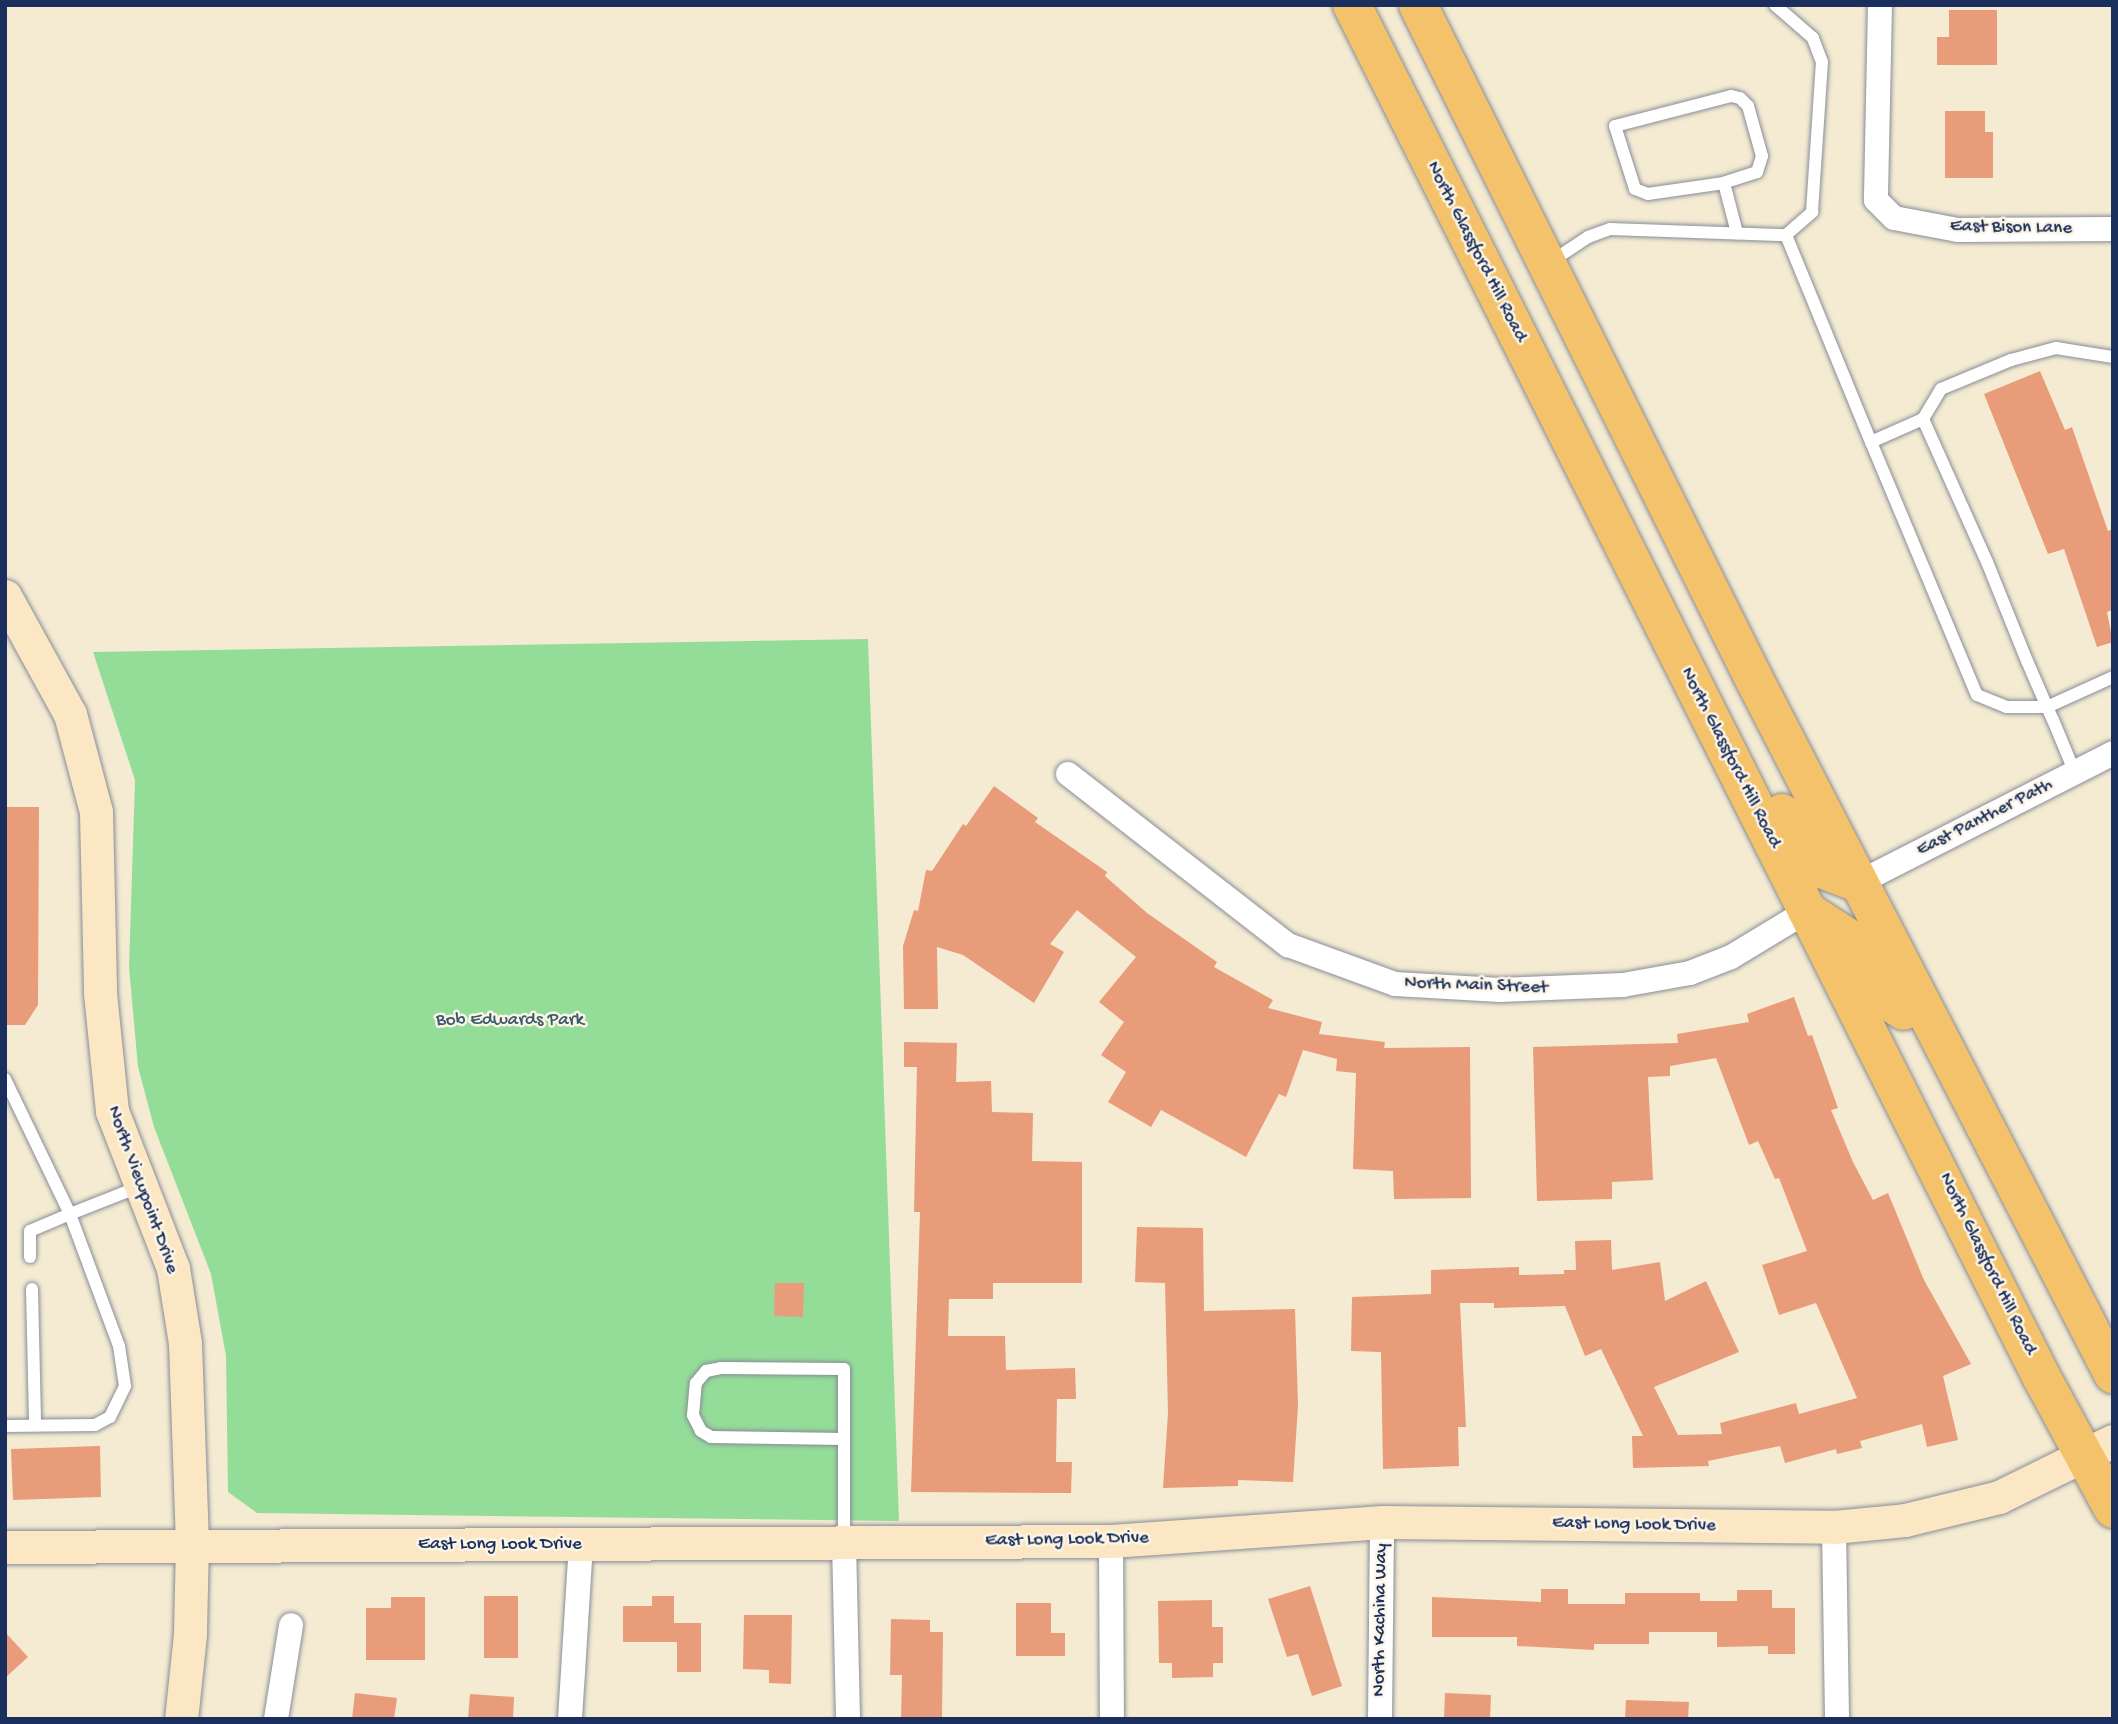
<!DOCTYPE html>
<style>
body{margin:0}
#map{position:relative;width:2118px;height:1724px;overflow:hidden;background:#f4ebd2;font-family:"Gochi Hand",sans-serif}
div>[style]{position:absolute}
.green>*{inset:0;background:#94dd99}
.building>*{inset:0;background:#e89c7a}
.roads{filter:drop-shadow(0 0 2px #888d98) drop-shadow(0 0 2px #888d98)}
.lane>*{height:12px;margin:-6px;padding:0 6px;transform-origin:6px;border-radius:6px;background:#fff}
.street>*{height:24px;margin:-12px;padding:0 12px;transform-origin:12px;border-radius:12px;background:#fff}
.secondary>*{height:33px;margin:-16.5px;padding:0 16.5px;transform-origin:16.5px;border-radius:16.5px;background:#fbe7c3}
.primary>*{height:38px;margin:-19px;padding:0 19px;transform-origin:19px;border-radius:19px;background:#f4c26a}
span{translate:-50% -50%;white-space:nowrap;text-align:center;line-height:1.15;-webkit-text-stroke:5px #fcf5e5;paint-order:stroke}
.street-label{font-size:19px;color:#1b2f5e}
.park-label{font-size:19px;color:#395a6d}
.frame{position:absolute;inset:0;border:7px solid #1b2f5e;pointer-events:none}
</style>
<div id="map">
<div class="green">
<i style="clip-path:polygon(868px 639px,899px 1521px,257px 1513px,228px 1492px,226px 1356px,211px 1274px,154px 1127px,138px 1067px,129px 967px,135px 780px,93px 652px)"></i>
</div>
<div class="building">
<i style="clip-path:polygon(1949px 10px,1997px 10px,1997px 65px,1937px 65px,1937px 37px,1949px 37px)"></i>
<i style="clip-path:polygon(1945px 111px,1985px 111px,1985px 132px,1993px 132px,1993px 178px,1945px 178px)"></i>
<i style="clip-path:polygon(2040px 371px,2065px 430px,2072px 427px,2108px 531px,2113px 529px,2113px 610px,2107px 612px,2113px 642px,2097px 647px,2064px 549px,2048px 554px,1984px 394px)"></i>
<i style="clip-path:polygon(994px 786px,1038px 818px,1035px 822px,1107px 872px,1105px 876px,1147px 913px,1217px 962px,1214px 967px,1273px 1000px,1268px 1008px,1322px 1022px,1319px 1034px,1385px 1042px,1384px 1048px,1470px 1047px,1471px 1198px,1394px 1199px,1393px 1171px,1353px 1169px,1356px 1073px,1336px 1071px,1337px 1059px,1303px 1050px,1286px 1097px,1279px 1094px,1246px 1157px,1161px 1110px,1151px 1127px,1108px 1102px,1126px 1072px,1101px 1055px,1124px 1022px,1099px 1002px,1136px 957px,1077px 910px,1050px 944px,1064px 952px,1034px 1003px,963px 955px,937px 947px,938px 1009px,904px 1009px,903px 946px,914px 910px,918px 911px,926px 870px,932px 871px,963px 824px,966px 826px)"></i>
<i style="clip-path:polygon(5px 807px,39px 807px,38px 1005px,25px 1025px,5px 1025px)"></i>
<i style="clip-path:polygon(1794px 997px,1808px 1036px,1812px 1035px,1838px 1108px,1831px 1110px,1853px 1162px,1873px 1200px,1888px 1193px,1924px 1280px,1971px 1364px,1943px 1376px,1958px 1440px,1927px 1447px,1922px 1424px,1860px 1441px,1862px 1448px,1837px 1454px,1836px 1449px,1785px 1463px,1780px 1446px,1708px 1461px,1709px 1466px,1633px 1468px,1632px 1436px,1643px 1436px,1601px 1349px,1585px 1356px,1565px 1306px,1494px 1308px,1494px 1303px,1460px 1303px,1466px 1427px,1458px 1427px,1459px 1466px,1383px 1469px,1381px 1352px,1351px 1351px,1352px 1297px,1431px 1294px,1431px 1270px,1519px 1267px,1519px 1275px,1564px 1274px,1564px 1270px,1576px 1270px,1575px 1241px,1611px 1240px,1612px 1270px,1660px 1262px,1665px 1301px,1706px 1281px,1739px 1352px,1654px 1387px,1678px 1435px,1722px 1434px,1720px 1423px,1796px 1403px,1799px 1414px,1857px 1398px,1816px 1303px,1779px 1315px,1762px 1265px,1807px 1251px,1779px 1178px,1775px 1179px,1758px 1141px,1749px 1145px,1716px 1058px,1670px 1066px,1670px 1076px,1648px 1077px,1653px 1180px,1612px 1182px,1612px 1199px,1537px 1201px,1533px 1047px,1678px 1043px,1677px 1034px,1749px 1022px,1747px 1014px)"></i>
<i style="clip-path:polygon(904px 1042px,957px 1043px,956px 1082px,991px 1081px,992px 1112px,1033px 1113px,1032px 1161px,1082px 1162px,1082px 1283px,993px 1283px,993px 1299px,949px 1299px,948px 1336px,1005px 1336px,1006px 1370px,1075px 1368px,1076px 1399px,1057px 1399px,1056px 1462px,1072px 1462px,1071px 1493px,911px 1492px,920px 1212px,914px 1212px,917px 1067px,904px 1067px)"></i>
<i style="clip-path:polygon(1137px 1227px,1203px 1228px,1204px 1311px,1295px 1309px,1298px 1406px,1293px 1482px,1238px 1480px,1238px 1486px,1163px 1488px,1168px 1413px,1165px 1283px,1135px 1282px)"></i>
<i style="clip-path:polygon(775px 1283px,804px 1283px,803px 1317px,774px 1316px)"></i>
<i style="clip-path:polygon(100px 1446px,101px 1497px,13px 1500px,11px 1449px)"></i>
<i style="clip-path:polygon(1310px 1586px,1342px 1686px,1312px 1696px,1298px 1654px,1287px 1657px,1268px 1599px)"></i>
<i style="clip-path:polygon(1541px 1589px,1568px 1589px,1568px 1604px,1625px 1604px,1625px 1593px,1700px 1593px,1700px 1601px,1737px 1601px,1737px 1590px,1772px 1590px,1772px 1608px,1795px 1608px,1795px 1654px,1768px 1654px,1768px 1646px,1717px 1647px,1717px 1632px,1649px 1632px,1649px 1644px,1594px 1644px,1594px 1650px,1517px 1646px,1517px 1637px,1432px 1637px,1432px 1597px,1541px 1602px)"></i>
<i style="clip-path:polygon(484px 1596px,518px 1596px,518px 1658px,484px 1658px)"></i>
<i style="clip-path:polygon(652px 1596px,674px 1596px,674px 1623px,701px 1623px,701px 1672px,677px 1672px,677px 1642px,623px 1642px,623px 1606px,652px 1606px)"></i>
<i style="clip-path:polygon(391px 1597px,425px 1597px,425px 1660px,366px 1660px,366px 1608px,391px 1608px)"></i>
<i style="clip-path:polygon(1212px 1600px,1212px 1627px,1223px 1627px,1223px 1663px,1213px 1663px,1213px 1677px,1172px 1678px,1172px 1663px,1159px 1663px,1158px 1601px)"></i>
<i style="clip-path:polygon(1016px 1603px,1051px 1603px,1051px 1633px,1065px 1633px,1065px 1656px,1016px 1656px)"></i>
<i style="clip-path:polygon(744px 1615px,792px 1615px,791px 1684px,769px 1683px,769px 1670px,743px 1669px)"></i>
<i style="clip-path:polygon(891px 1619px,930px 1620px,930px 1632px,943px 1632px,942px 1719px,901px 1719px,902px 1675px,890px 1675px)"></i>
<i style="clip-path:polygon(5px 1632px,28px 1657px,5px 1678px)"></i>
<i style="clip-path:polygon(355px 1693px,397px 1698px,394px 1719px,352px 1719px)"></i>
<i style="clip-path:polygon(1445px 1693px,1491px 1695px,1490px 1719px,1444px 1719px)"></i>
<i style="clip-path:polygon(470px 1694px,514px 1697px,513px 1719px,468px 1719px)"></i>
<i style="clip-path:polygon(1626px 1700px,1689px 1702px,1688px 1719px,1625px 1719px)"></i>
</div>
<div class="roads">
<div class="lane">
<i style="left:1724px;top:183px;width:77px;rotate:171.8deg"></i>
<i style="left:1648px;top:194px;width:14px;rotate:-159deg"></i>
<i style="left:1635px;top:189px;width:66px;rotate:-107.6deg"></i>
<i style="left:1615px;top:126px;width:120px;rotate:-14.5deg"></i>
<i style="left:1731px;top:96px;width:9px;rotate:13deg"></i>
<i style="left:1740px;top:98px;width:11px;rotate:45deg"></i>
<i style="left:1748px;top:106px;width:52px;rotate:74.4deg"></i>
<i style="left:1762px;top:156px;width:17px;rotate:107deg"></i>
<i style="left:1757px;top:172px;width:35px;rotate:162deg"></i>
<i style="left:1724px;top:183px;width:52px;rotate:75.4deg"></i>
<i style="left:1786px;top:235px;width:224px;rotate:67.7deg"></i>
<i style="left:1549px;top:263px;width:47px;rotate:-33.7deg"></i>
<i style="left:1588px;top:237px;width:23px;rotate:-20deg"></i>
<i style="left:1610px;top:229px;width:176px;rotate:2deg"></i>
<i style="left:1786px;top:235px;width:35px;rotate:-41deg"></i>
<i style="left:1812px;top:212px;width:150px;rotate:-86.2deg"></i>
<i style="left:1822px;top:62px;width:26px;rotate:-111deg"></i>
<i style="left:1813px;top:38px;width:50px;rotate:-139deg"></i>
<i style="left:1923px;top:419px;width:35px;rotate:-59deg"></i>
<i style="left:1941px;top:389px;width:76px;rotate:-22.5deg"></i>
<i style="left:2011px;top:360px;width:47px;rotate:-14.9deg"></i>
<i style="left:2056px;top:348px;width:58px;rotate:9deg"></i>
<i style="left:2075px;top:773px;width:57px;rotate:-112.5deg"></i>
<i style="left:2053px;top:720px;width:14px;rotate:-115deg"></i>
<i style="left:2047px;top:707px;width:50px;rotate:-113.5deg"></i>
<i style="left:2027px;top:661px;width:107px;rotate:-112deg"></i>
<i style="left:1987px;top:562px;width:157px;rotate:-114.1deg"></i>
<i style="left:1923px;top:419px;width:57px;rotate:156.1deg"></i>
<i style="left:1871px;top:442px;width:274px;rotate:67.3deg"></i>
<i style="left:1977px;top:695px;width:31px;rotate:22deg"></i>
<i style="left:2006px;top:707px;width:41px"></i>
<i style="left:2047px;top:707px;width:72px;rotate:-24.4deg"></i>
<i style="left:5px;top:1079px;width:150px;rotate:64.3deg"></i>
<i style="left:70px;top:1214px;width:43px;rotate:157deg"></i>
<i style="left:30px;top:1231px;width:26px;rotate:90deg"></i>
<i style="left:32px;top:1289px;width:136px;rotate:88.7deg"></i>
<i style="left:5px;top:1426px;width:90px;rotate:-0.6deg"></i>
<i style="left:95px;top:1425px;width:17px;rotate:-28deg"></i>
<i style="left:110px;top:1417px;width:34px;rotate:-64deg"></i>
<i style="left:125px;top:1386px;width:40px;rotate:-98.5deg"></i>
<i style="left:119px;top:1346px;width:141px;rotate:-110.4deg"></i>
<i style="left:70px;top:1214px;width:76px;rotate:-21.5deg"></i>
<i style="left:844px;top:1439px;width:133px;rotate:-179.1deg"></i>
<i style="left:711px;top:1437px;width:12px;rotate:-149deg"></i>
<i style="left:701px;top:1431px;width:18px;rotate:-117deg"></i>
<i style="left:693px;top:1415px;width:32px;rotate:-85deg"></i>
<i style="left:696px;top:1383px;width:16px;rotate:-50deg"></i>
<i style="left:706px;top:1371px;width:15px;rotate:-11deg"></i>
<i style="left:721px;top:1368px;width:123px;rotate:0.5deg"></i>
<i style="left:844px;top:1369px;width:173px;rotate:90deg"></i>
</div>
<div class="street">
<i style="left:1880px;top:5px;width:195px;rotate:91.2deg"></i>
<i style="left:1876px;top:200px;width:25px;rotate:45deg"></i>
<i style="left:1894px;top:218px;width:65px;rotate:10.6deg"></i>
<i style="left:1958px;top:230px;width:155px;rotate:-0.4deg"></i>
<i style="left:1068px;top:774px;width:279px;rotate:37.9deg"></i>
<i style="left:1288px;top:945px;width:114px;rotate:20deg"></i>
<i style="left:1395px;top:984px;width:105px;rotate:3.3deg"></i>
<i style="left:1500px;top:990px;width:123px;rotate:-2.3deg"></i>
<i style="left:1623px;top:985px;width:68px;rotate:-10.2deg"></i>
<i style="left:1690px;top:973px;width:44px;rotate:-21.3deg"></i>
<i style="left:1731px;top:957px;width:89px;rotate:-31.2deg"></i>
<i style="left:1858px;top:883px;width:286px;rotate:-27deg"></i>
<i style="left:1834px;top:1527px;width:192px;rotate:89.1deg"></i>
<i style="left:1111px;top:1541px;width:178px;rotate:89.7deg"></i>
<i style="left:844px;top:1542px;width:177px;rotate:88.7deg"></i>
<i style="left:276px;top:1719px;width:95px;rotate:-80.9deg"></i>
<i style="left:570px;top:1719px;width:173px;rotate:-86.4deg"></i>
<i style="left:1380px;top:1719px;width:197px;rotate:-89.4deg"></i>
</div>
<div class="secondary">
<i style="left:5px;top:596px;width:135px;rotate:61.2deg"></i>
<i style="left:70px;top:714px;width:101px;rotate:75.1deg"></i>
<i style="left:96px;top:812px;width:181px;rotate:88.7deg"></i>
<i style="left:100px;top:993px;width:119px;rotate:84.2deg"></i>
<i style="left:112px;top:1111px;width:168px;rotate:68.8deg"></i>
<i style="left:173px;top:1268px;width:76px;rotate:80.9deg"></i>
<i style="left:185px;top:1343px;width:200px;rotate:88deg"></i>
<i style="left:192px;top:1543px;width:91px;rotate:91.3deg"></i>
<i style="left:190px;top:1634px;width:85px;rotate:96deg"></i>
<i style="left:5px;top:1547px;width:1106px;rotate:-0.31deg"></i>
<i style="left:1111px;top:1541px;width:272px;rotate:-4deg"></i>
<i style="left:1382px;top:1522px;width:452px;rotate:0.6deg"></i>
<i style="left:1834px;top:1527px;width:71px;rotate:-5.6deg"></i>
<i style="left:1905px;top:1520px;width:97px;rotate:-13.7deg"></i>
<i style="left:1999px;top:1497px;width:127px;rotate:-26.2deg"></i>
</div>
<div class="primary">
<i style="left:1352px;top:5px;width:1537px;rotate:63.32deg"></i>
<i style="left:2042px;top:1378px;width:149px;rotate:61.5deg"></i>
<i style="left:1418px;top:5px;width:749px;rotate:63.5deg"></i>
<i style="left:1752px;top:675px;width:787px;rotate:62.69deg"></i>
<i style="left:1782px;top:813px;width:64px;rotate:57.8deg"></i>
<i style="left:1816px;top:867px;width:45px;rotate:20.9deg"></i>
<i style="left:1807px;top:911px;width:57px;rotate:32.9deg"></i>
<i style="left:1855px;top:942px;width:76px;rotate:57.4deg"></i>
<i style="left:1896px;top:1006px;width:9px;rotate:32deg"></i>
</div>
</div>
<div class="street-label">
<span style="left:2011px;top:228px;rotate:1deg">East Bison Lane</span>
<span style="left:1476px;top:252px;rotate:63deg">North Glassford Hill Road</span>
<span style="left:1730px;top:758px;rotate:63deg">North Glassford Hill Road</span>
<span style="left:1985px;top:818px;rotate:-27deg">East Panther Path</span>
<span style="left:1476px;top:986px;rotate:2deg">North Main Street</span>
<span style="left:142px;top:1190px;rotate:70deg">North Viewpoint Drive</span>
<span style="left:1987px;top:1264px;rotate:64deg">North Glassford Hill Road</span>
<span style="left:1634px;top:1525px;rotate:1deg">East Long Look Drive</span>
<span style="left:1067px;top:1540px;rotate:-1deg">East Long Look Drive</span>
<span style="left:500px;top:1545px">East Long Look Drive</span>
<span style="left:1381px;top:1620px;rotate:-89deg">North Kachina Way</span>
</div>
<div class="park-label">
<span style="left:510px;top:1021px">Bob Edwards Park</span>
</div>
<div class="frame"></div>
</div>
